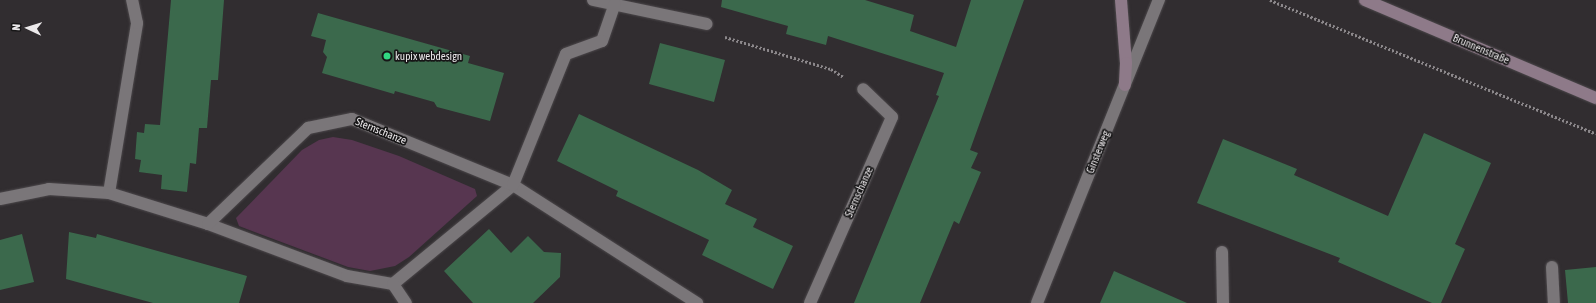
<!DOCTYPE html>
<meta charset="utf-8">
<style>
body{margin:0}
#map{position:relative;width:1596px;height:303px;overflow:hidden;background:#312d30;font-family:"Asap Condensed",sans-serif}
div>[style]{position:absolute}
.green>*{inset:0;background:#573650}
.building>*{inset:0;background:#3b694c}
.path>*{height:2.5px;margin-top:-1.25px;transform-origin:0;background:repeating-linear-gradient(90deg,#8c888b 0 2px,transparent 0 4px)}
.roads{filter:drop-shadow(0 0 1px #4c484b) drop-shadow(0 0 1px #4c484b)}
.lane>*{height:12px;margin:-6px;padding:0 6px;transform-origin:6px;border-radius:6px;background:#7a7679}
.street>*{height:12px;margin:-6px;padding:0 6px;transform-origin:6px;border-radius:6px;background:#7a7679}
.secondary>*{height:12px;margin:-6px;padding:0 6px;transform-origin:6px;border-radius:6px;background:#8e7a89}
.dots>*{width:11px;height:11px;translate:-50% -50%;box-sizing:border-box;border:2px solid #171617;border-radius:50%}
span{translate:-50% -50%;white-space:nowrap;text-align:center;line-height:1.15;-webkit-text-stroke:3.5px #171617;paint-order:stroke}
.street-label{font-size:11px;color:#ece9eb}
.poi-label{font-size:11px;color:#ece9eb}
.left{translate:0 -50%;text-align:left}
.north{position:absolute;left:8px;top:8px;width:40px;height:40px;-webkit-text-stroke:3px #171617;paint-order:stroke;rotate:274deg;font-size:11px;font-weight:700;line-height:16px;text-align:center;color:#ece9eb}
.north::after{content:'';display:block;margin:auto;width:14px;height:18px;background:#ece9eb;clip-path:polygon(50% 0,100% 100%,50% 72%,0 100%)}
</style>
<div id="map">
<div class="green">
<i style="clip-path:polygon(333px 137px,352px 140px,399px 156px,475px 189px,477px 196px,409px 257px,395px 266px,370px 271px,348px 267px,239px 226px,236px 218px,302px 150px,319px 140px)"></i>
</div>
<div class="building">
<i style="clip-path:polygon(171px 0,224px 0,218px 80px,211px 80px,207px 128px,199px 128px,196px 164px,190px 163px,187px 192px,161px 189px,162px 175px,139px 172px,141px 160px,135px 159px,137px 132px,144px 133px,145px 124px,160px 125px)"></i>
<i style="clip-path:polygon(722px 0,865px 0,914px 15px,910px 31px,956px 47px,971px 0,1024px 0,970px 150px,978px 153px,971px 168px,981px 172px,959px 224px,954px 221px,920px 303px,854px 303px,939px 96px,936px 95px,944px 73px,828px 36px,826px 45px,786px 34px,788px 26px,721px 7px)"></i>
<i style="clip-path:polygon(318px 13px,470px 56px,468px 63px,504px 73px,490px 121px,437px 107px,434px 102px,395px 91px,394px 94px,322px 73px,327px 57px,323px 52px,326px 40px,311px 36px)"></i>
<i style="clip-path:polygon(660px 43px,725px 60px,714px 102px,649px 84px)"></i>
<i style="clip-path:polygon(579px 114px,698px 170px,732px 190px,725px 204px,757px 219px,753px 227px,793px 246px,773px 289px,702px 255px,709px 240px,707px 239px,616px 196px,618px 191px,557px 161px)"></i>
<i style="clip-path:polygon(1424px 133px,1491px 163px,1455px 244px,1465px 249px,1441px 303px,1432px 303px,1338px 262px,1340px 258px,1197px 203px,1223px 139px,1297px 169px,1294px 175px,1388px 216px)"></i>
<i style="clip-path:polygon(489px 229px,511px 253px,528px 236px,544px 252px,561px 253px,560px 277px,533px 303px,473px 303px,444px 271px)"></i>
<i style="clip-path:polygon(69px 232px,96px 238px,97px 234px,247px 276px,239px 303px,153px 303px,66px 279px)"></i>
<i style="clip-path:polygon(22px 234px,34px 282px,0 290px,0 240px)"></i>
<i style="clip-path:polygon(1596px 267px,1596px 303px,1568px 303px,1565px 270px)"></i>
<i style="clip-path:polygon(1114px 271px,1187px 303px,1100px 303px)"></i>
</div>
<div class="path">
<i style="left:1270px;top:0;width:352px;rotate:22.3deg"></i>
<i style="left:725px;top:37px;width:111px;rotate:16.8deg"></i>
<i style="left:831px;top:69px;width:15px;rotate:32deg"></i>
</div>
<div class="roads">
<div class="lane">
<i style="left:593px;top:0;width:116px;rotate:11.9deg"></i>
<i style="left:602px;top:41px;width:39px;rotate:-71deg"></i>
</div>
<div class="street">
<i style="left:109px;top:193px;width:172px;rotate:-80.6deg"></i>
<i style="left:137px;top:23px;width:24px;rotate:-102deg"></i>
<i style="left:0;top:199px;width:50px;rotate:-11.5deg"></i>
<i style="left:49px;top:189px;width:60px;rotate:3.8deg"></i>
<i style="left:109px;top:193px;width:104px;rotate:17.4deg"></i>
<i style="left:208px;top:224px;width:148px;rotate:20.5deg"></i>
<i style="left:347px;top:276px;width:47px;rotate:9.9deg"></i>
<i style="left:393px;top:284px;width:156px;rotate:-39.5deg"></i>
<i style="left:513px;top:185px;width:219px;rotate:32.7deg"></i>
<i style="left:208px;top:224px;width:139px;rotate:-43.8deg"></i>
<i style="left:308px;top:128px;width:45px;rotate:-11.6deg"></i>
<i style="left:352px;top:119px;width:174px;rotate:22.3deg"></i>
<i style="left:513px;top:185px;width:141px;rotate:-68deg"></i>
<i style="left:566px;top:54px;width:38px;rotate:-20deg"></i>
<i style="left:1222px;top:252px;width:51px;rotate:88.9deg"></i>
<i style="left:1552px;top:267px;width:36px;rotate:87deg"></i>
<i style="left:393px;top:284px;width:23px;rotate:56deg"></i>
<i style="left:810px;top:303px;width:203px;rotate:-66.2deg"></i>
<i style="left:892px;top:117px;width:40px;rotate:-136deg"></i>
<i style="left:1037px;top:303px;width:327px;rotate:-68.1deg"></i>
</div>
<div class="secondary">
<i style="left:1121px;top:0;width:63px;rotate:85.5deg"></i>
<i style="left:1126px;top:63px;width:22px;rotate:93deg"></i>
<i style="left:1365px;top:0;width:251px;rotate:23deg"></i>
</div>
</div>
<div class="dots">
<i style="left:387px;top:56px;background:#31d882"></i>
</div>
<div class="street-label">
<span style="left:1481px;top:49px;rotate:23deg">Brunnenstraße</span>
<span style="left:381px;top:131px;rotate:22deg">Sternschanze</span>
<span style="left:1098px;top:152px;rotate:-68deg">Ginsterweg</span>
<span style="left:859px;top:192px;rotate:-66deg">Sternschanze</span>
</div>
<div class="poi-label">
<span class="left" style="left:395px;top:56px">kupix webdesign</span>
</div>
<div class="north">N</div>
</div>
